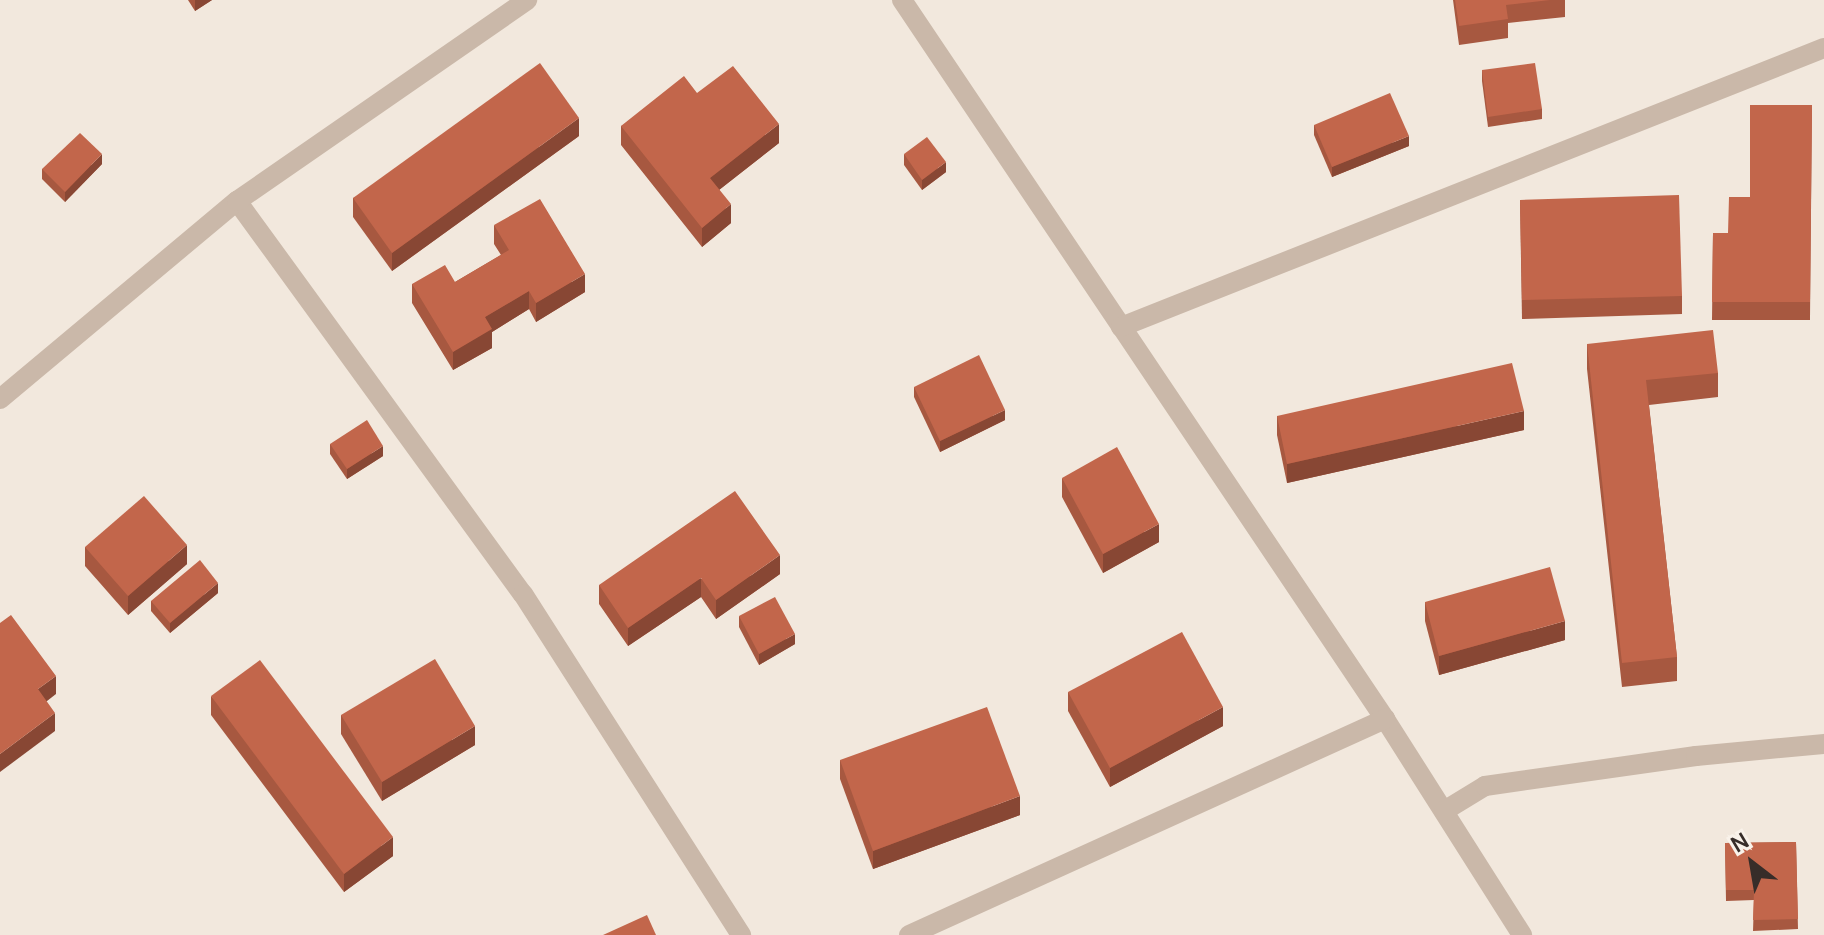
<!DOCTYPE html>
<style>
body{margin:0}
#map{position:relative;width:1824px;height:935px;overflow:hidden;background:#f2e8dd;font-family:Manrope,sans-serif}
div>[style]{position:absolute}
.street>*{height:20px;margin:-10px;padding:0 10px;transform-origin:10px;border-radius:10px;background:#cab8a9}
.wall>*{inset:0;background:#a75840}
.shaded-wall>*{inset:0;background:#884734}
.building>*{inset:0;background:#c2664b}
span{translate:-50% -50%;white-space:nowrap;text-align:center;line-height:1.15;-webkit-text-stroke:8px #f9f2ea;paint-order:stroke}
.north{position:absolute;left:1712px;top:823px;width:80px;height:80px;-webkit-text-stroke:6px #f9f2ea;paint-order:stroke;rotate:329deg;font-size:22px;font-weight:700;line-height:32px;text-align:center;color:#372d29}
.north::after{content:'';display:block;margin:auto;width:28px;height:36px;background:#372d29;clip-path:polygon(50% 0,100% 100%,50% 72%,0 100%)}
</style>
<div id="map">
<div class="street">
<i style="left:902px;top:0;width:866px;rotate:56.11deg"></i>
<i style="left:1385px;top:719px;width:256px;rotate:57.6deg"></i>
<i style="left:237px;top:201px;width:486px;rotate:54deg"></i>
<i style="left:523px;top:594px;width:405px;rotate:57.4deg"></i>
<i style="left:1121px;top:327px;width:756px;rotate:-21.65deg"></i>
<i style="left:0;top:399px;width:309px;rotate:-39.9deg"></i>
<i style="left:237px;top:201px;width:353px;rotate:-34.7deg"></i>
<i style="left:1444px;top:811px;width:48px;rotate:-31.4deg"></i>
<i style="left:1485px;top:786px;width:213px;rotate:-8.1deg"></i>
<i style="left:1696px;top:756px;width:129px;rotate:-5.4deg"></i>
<i style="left:909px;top:935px;width:523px;rotate:-24.41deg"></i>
</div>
<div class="wall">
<i style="clip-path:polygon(188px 0,212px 0,195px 11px)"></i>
<i style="clip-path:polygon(1453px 0,1565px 0,1565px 17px,1508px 23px,1508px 38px,1459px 45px)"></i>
<i style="clip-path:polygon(1482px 70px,1542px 109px,1542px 119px,1488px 127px,1482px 81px)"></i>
<i style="clip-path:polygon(697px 93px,779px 143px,719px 190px,731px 223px,702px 247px,621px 145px,621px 126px)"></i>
<i style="clip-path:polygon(1812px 105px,1810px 320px,1712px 320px,1713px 233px,1728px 233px,1750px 197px)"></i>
<i style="clip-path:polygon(1314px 125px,1409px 146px,1332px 177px,1314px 135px)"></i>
<i style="clip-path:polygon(579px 136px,392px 271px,353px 217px,353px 198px)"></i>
<i style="clip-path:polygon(904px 154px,946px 172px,922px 190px,904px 165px)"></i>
<i style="clip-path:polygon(102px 164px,65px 202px,42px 179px,42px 169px)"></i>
<i style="clip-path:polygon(1520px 200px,1682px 296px,1682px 314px,1522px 319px)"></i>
<i style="clip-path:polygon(494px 225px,585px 292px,536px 322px,529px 309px,492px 332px,492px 348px,453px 370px,412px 303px,412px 284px,455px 282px,501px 255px,494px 244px)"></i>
<i style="clip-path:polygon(1587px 344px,1718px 373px,1718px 397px,1649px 405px,1677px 657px,1677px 681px,1622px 687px,1587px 369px)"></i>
<i style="clip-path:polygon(914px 387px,1005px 420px,940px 452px,914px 397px)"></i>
<i style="clip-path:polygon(1277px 416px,1524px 430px,1287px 483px,1277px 435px)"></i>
<i style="clip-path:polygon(330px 444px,383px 456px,347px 479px,330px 454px)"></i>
<i style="clip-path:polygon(1062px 478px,1159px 542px,1103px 573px,1062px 497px)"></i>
<i style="clip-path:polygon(85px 547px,187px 564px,128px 615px,85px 566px)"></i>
<i style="clip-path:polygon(780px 574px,716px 619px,701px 597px,628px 646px,599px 604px,599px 585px)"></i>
<i style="clip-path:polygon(218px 593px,170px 633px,151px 611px,151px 601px)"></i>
<i style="clip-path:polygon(1425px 602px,1565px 640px,1439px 675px,1425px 621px)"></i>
<i style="clip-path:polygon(739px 616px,795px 644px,759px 665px,739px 627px)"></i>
<i style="clip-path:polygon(1068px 692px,1223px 726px,1110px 787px,1068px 711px)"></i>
<i style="clip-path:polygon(211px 696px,393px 856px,344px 892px,211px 715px)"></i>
<i style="clip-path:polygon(341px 715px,475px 745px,382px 801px,341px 734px)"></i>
<i style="clip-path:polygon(840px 760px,1020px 815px,873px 869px,840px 779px)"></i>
<i style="clip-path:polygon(1796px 842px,1798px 929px,1753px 931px,1754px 900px,1726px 901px,1725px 843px)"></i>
</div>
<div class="shaded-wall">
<i style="clip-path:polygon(195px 0,212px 0,195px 11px)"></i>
<i style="clip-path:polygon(579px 118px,579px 136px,392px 271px,392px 253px)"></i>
<i style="clip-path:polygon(779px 124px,779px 143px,710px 197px,710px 178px)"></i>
<i style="clip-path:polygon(1409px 136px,1409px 146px,1332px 177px,1332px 167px)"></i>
<i style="clip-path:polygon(102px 154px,102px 164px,65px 202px,65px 192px)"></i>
<i style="clip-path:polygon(946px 162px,946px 172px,922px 190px,922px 180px)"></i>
<i style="clip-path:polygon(731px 204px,731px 223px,702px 247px,702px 228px)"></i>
<i style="clip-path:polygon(585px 274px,585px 292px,536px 322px,536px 303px)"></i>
<i style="clip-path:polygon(529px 291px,529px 309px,492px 332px,492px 348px,453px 370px,453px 352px,485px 317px)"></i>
<i style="clip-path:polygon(1005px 410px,1005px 420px,940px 452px,940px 441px)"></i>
<i style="clip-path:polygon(1524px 411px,1524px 430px,1287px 483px,1287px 464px)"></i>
<i style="clip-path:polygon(383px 446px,383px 456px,347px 479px,347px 469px)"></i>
<i style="clip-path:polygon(1159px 524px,1159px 542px,1103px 573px,1103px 554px)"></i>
<i style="clip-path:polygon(187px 545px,187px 564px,128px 615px,128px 596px)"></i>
<i style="clip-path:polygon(780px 555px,780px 574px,716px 619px,716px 600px)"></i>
<i style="clip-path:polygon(701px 578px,701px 597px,628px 646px,628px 628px)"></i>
<i style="clip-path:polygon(218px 583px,218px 593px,170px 633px,170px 623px)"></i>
<i style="clip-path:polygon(1565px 621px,1565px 640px,1439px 675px,1439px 656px)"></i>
<i style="clip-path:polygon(795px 634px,795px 644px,759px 665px,759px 654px)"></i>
<i style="clip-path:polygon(56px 676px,56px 694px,38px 708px,38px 689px)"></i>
<i style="clip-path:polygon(1223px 707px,1223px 726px,1110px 787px,1110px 768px)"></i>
<i style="clip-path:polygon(55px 713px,55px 731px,0 772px,0 754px)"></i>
<i style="clip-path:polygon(475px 726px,475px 745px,382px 801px,382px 782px)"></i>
<i style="clip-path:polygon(1020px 796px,1020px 815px,873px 869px,873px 851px)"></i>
<i style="clip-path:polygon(393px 837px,393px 856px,344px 892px,344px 874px)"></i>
</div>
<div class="building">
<i style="clip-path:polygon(1455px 0,1550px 0,1506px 5px,1508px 19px,1459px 26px)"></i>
<i style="clip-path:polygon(540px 63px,579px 118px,392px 253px,353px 198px)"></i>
<i style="clip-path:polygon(1535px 63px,1542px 109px,1488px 117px,1482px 70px)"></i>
<i style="clip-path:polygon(733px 66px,779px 124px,710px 178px,731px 204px,702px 228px,621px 126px,684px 76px,697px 93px)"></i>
<i style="clip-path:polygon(1390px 93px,1409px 136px,1332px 167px,1314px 125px)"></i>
<i style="clip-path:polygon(1750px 105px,1812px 105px,1810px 302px,1712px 302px,1713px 233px,1728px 233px,1729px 197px,1750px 197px)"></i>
<i style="clip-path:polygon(80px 133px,102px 154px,65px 192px,42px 169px)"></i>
<i style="clip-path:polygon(927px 137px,946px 162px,922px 180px,904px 154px)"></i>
<i style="clip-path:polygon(1679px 195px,1682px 296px,1522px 300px,1520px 200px)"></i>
<i style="clip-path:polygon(540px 199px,585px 274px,536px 303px,529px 291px,485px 317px,492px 329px,453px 352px,412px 284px,445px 265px,455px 282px,509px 250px,494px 225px)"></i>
<i style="clip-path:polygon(1713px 330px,1718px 373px,1646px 380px,1677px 657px,1622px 663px,1587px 344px)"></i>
<i style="clip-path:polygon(979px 355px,1005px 410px,940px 441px,914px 387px)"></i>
<i style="clip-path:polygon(1512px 363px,1524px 411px,1287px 464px,1277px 416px)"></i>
<i style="clip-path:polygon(367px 420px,383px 446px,347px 469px,330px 444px)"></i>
<i style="clip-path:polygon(1117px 447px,1159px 524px,1103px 554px,1062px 478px)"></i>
<i style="clip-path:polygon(735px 491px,780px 555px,716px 600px,701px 578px,628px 628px,599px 585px)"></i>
<i style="clip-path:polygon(144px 496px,187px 545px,128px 596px,85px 547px)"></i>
<i style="clip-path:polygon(200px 560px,218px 583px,170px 623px,151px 601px)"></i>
<i style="clip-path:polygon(1550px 567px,1565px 621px,1439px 656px,1425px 602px)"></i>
<i style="clip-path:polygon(775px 597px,795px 634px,759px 654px,739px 616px)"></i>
<i style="clip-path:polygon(11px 615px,56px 676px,38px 689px,55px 713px,0 754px,0 623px)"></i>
<i style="clip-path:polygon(1182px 632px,1223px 707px,1110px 768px,1068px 692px)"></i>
<i style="clip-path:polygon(435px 659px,475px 726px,382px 782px,341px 715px)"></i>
<i style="clip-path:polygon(260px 660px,393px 837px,344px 874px,211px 696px)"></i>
<i style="clip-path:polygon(987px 707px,1020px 796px,873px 851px,840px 760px)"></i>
<i style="clip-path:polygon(1796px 842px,1798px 919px,1753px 920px,1754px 890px,1726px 890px,1725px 843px)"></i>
<i style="clip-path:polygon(647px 915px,656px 935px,603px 935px)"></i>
</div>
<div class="north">N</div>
</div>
